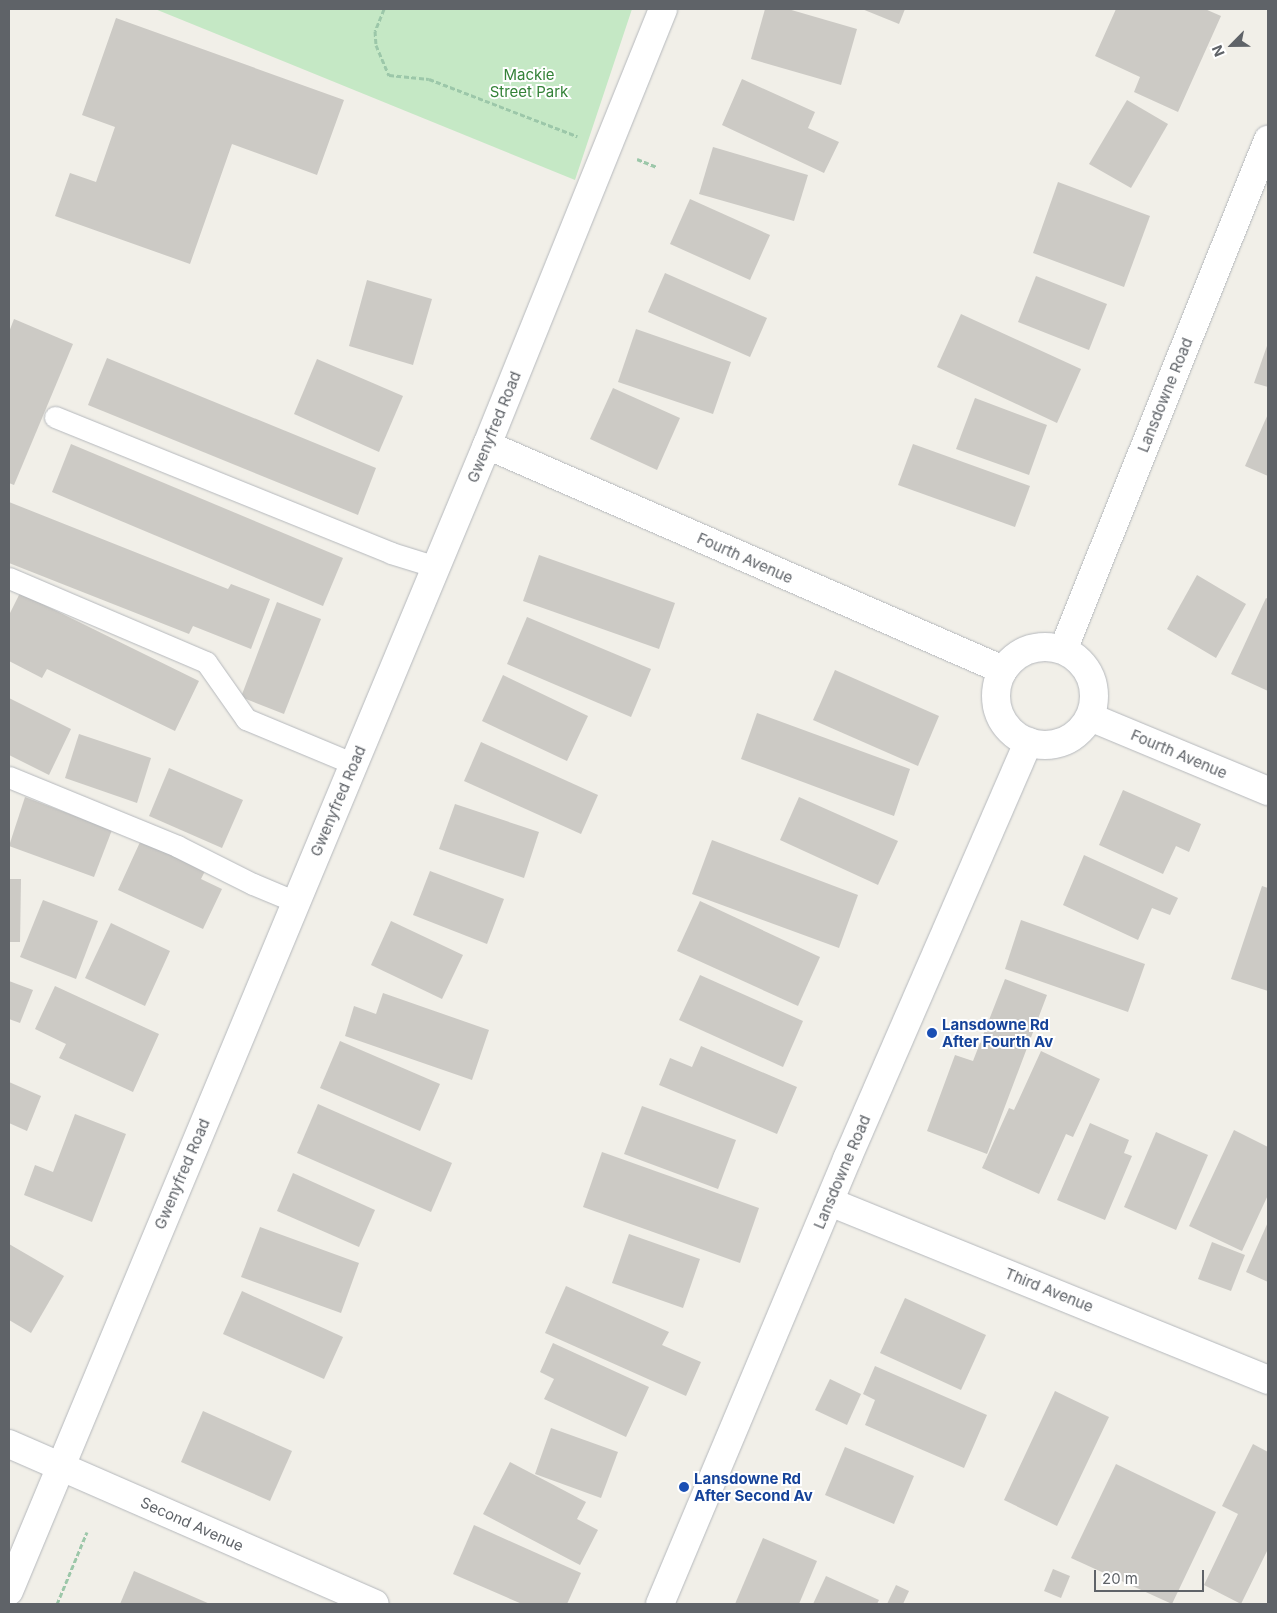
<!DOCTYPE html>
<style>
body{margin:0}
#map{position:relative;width:1277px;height:1613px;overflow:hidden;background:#f1efe8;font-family:Inter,sans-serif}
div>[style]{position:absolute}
.green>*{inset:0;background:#c5e8c5}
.building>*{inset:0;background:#cccac5}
.path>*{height:3px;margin-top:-1.5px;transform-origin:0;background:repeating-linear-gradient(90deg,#9cc7a9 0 5px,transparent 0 7.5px)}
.roads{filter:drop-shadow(0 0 1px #b5b8bc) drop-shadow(0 0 1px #b5b8bc)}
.lane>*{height:21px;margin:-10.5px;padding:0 10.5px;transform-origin:10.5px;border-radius:10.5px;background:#fff}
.street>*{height:28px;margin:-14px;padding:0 14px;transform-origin:14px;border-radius:14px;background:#fff}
.street>.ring{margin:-14px;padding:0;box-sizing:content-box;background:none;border:28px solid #fff;border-radius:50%}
.dots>*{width:14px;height:14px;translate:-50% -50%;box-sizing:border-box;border:2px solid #fff;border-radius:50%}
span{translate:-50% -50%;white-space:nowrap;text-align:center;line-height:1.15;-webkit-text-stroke:4px #fff;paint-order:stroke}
.park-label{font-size:15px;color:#348238}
.street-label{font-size:15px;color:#5f6368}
.transit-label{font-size:15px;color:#164399;font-weight:700}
.left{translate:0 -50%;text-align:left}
.frame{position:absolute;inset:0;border:10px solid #5f6368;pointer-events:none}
.north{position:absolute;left:1207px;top:20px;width:50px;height:50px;-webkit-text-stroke:4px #fff;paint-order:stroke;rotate:247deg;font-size:14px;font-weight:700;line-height:20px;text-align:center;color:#5f6368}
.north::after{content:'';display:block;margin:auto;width:18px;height:22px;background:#5f6368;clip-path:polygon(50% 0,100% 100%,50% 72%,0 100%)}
.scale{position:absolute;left:1094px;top:1570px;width:110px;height:22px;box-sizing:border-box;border:2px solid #5f6368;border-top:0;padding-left:6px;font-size:15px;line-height:18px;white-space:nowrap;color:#5f6368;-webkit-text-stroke:4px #fff;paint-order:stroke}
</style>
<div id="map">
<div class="green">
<i style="clip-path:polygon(155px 9px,632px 9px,575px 180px)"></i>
</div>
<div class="building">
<i style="clip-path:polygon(765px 9px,788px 9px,857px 29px,841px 85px,751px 59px)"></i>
<i style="clip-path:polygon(862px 9px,905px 9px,899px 24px)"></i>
<i style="clip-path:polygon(1116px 9px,1205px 9px,1221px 16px,1178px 112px,1134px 92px,1140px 77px,1095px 56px)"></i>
<i style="clip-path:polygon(116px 18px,344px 100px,317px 175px,232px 144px,190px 264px,55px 216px,70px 173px,96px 182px,115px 127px,82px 115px)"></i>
<i style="clip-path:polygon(742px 79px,815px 112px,808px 128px,839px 142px,824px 173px,722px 125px)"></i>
<i style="clip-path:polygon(1127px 100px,1168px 124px,1131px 188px,1089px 164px)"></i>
<i style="clip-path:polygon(713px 147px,808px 175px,794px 221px,699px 194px)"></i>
<i style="clip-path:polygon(1058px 182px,1150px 216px,1124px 287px,1033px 253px)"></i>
<i style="clip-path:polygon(690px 199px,770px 235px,750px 280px,670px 244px)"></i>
<i style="clip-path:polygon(665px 273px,767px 318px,750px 357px,648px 312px)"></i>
<i style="clip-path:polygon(1036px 276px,1107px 304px,1089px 350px,1018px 322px)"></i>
<i style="clip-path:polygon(367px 280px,432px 299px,413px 365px,349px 346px)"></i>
<i style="clip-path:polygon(961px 314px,1081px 369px,1057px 423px,937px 367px)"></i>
<i style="clip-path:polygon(14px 319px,73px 344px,14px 485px,9px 483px,9px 332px)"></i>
<i style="clip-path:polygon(636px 329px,731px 362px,713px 414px,618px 382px)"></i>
<i style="clip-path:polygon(1268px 343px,1268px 387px,1254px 383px)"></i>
<i style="clip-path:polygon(107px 358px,376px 468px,358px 515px,88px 405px)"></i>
<i style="clip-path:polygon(317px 359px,403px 396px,379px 452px,294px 414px)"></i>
<i style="clip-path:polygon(613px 388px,680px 418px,657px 470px,590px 439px)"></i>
<i style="clip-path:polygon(975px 398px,1047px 425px,1029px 475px,956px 449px)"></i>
<i style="clip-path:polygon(1268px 414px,1268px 476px,1245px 466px)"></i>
<i style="clip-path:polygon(71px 444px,343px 558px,323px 606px,52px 492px)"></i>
<i style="clip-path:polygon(913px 444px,1030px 486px,1015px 527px,898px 485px)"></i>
<i style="clip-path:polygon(9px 502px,228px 589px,231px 584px,270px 599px,251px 649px,193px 626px,189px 634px,9px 563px)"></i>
<i style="clip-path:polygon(539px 555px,675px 603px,659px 649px,523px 601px)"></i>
<i style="clip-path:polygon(1197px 575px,1246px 604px,1216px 658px,1167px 629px)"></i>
<i style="clip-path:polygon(20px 593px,199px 681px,175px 731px,47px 669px,42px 678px,9px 661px,9px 615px)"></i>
<i style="clip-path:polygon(1266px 598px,1268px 599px,1268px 691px,1231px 674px)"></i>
<i style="clip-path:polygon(277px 602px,321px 619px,284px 714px,241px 697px)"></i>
<i style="clip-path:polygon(527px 617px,651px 669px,631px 717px,507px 664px)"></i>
<i style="clip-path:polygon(835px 670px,939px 716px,918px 766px,813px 720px)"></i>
<i style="clip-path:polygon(503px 675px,588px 716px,567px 761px,482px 721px)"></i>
<i style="clip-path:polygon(9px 698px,71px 729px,49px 775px,9px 755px)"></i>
<i style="clip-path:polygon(757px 713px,910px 769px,894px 816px,741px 759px)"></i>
<i style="clip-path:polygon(79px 734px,151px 758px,137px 803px,65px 778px)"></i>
<i style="clip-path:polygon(481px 742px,598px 795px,581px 834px,464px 781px)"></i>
<i style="clip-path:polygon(169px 768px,243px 800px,222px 848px,149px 816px)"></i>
<i style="clip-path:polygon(1123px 790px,1201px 824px,1189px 852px,1176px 846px,1163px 874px,1099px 845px)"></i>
<i style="clip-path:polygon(25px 797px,112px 830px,94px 877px,9px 846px)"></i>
<i style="clip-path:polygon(799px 797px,898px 841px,878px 885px,780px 840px)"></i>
<i style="clip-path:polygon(455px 804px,539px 832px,524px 878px,439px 849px)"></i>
<i style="clip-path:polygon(141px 840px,206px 869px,201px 879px,222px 889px,203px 929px,118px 890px)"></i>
<i style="clip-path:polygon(712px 840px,858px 895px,839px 948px,692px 894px)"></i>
<i style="clip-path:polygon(1084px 855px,1178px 898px,1170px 915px,1152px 908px,1138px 940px,1063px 905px)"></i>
<i style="clip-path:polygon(430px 871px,504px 899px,487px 944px,413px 915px)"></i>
<i style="clip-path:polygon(9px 879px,21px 879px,20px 942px,9px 942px)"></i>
<i style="clip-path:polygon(1262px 886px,1268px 888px,1268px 991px,1231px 979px)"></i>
<i style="clip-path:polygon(43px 900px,98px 921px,76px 979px,20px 957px)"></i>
<i style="clip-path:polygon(700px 901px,820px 957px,798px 1006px,677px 951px)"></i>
<i style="clip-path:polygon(1021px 920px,1145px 964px,1128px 1012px,1005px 969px)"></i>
<i style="clip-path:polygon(391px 921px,463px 955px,442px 999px,371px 965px)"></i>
<i style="clip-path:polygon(111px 923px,170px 951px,145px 1006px,85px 978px)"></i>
<i style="clip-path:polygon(700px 975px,803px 1021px,783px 1067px,679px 1020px)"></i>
<i style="clip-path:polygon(1005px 979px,1047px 995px,987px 1154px,927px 1131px,955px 1055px,973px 1061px)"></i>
<i style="clip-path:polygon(9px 981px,33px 990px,20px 1023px,9px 1019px)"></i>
<i style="clip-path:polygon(55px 986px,159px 1034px,133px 1092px,59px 1058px,66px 1044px,35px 1029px)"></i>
<i style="clip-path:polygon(383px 993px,489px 1030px,472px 1080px,345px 1036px,354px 1006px,376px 1014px)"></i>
<i style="clip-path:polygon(340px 1041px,440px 1084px,420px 1131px,320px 1088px)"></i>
<i style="clip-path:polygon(701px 1046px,797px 1087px,777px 1134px,659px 1085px,670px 1058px,692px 1067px)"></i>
<i style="clip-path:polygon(1041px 1051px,1100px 1079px,1073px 1137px,1066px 1134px,1039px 1194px,982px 1168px,1009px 1108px,1014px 1110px)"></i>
<i style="clip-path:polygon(9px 1082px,41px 1096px,27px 1131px,9px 1123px)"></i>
<i style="clip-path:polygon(318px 1104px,452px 1163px,431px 1212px,297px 1153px)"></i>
<i style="clip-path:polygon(642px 1106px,736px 1140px,718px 1189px,624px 1154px)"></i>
<i style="clip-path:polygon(75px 1114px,126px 1134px,92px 1222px,24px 1195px,35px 1165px,53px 1172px)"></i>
<i style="clip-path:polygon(1090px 1123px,1129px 1140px,1124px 1153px,1132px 1156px,1105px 1220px,1057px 1200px)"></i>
<i style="clip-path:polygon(1234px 1130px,1268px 1147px,1268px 1195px,1242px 1251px,1189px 1226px)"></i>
<i style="clip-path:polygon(1156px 1132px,1208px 1155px,1176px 1230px,1124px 1207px)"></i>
<i style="clip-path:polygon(602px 1152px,759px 1208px,740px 1263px,583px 1207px)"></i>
<i style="clip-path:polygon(293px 1173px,375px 1210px,359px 1247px,277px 1211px)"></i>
<i style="clip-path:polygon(1268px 1222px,1268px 1282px,1246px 1272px)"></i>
<i style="clip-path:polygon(260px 1227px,359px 1263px,341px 1313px,241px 1277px)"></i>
<i style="clip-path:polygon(629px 1234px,700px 1259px,683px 1308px,612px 1283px)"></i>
<i style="clip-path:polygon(1212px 1242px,1245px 1255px,1231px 1291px,1198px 1279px)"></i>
<i style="clip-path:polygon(9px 1244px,64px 1276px,31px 1333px,9px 1320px)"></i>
<i style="clip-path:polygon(566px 1286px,669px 1332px,662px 1345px,701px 1362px,686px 1396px,545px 1333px)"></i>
<i style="clip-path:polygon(242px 1291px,343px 1337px,324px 1379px,223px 1334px)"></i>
<i style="clip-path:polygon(905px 1298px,986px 1335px,961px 1390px,880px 1353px)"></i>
<i style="clip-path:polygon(553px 1343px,649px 1387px,626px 1437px,544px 1399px,554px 1379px,540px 1372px)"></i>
<i style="clip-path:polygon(875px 1366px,987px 1415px,964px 1468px,865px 1425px,875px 1400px,863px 1394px)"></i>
<i style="clip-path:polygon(830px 1379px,861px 1394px,847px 1425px,815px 1410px)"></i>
<i style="clip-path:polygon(1055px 1391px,1109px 1417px,1057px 1526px,1004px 1500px)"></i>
<i style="clip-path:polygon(203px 1411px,292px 1451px,270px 1501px,181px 1462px)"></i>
<i style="clip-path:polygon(551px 1428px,618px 1452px,601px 1498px,535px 1474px)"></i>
<i style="clip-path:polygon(1253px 1444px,1268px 1452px,1268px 1549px,1241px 1604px,1204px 1585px,1238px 1514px,1222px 1506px)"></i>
<i style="clip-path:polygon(845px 1447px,914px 1476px,894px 1524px,825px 1495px)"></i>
<i style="clip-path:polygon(510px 1462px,586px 1502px,577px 1519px,598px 1530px,580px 1565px,483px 1514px)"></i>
<i style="clip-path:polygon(1116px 1464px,1216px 1512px,1172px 1604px,1071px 1558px)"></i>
<i style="clip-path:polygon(474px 1525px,581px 1573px,567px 1604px,522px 1604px,453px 1574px)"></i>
<i style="clip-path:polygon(763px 1538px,817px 1561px,799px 1604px,735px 1604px)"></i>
<i style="clip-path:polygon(1053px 1569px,1070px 1576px,1061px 1598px,1044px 1591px)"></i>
<i style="clip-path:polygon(134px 1571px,210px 1604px,120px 1604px)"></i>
<i style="clip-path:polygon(826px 1576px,879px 1600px,877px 1604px,813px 1604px)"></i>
<i style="clip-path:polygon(896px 1585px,909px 1591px,903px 1604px,887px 1604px)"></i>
</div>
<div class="path">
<i style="left:384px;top:9px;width:24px;rotate:112deg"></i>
<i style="left:375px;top:31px;width:14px;rotate:86deg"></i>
<i style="left:376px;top:45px;width:33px;rotate:67deg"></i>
<i style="left:389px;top:75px;width:40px;rotate:5.7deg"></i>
<i style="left:429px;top:79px;width:159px;rotate:21.1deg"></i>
<i style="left:637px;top:159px;width:22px;rotate:22deg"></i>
<i style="left:57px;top:1604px;width:78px;rotate:-67.4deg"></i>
</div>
<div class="roads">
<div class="lane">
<i style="left:55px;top:417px;width:362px;rotate:22deg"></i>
<i style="left:391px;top:553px;width:47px;rotate:17.3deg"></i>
<i style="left:9px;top:578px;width:214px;rotate:23.1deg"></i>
<i style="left:206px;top:662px;width:70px;rotate:54.9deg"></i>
<i style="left:246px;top:719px;width:117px;rotate:22.6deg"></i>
<i style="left:9px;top:777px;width:182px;rotate:22.3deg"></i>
<i style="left:177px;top:846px;width:85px;rotate:26.6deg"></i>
<i style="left:253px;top:884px;width:47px;rotate:22.7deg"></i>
</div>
<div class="street">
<i style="left:487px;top:445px;width:563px;rotate:23.56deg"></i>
<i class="ring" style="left:996px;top:647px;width:70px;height:70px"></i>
<i style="left:1063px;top:650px;width:550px;rotate:-68.1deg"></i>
<i style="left:1090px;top:717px;width:193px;rotate:22.6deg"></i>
<i style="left:830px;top:1202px;width:473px;rotate:22.1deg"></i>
<i style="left:9px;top:1444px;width:399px;rotate:23.6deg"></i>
<i style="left:9px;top:1591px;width:1242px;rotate:-67.36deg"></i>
<i style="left:487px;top:445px;width:470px;rotate:-68deg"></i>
<i style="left:660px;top:1604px;width:483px;rotate:-67.2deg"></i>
<i style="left:847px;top:1159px;width:455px;rotate:-66.5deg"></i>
</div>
</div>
<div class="dots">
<i style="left:932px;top:1033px;background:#1a4fb4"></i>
<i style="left:684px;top:1487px;background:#1a4fb4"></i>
</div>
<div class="park-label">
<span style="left:529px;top:83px">Mackie<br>Street Park</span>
</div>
<div class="street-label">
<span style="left:1165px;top:395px;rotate:-68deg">Lansdowne Road</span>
<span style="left:494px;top:427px;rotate:-68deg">Gwenyfred Road</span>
<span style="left:745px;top:558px;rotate:24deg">Fourth Avenue</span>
<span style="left:1179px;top:754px;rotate:23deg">Fourth Avenue</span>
<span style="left:338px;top:801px;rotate:-67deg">Gwenyfred Road</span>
<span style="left:842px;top:1172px;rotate:-67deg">Lansdowne Road</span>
<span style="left:182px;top:1174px;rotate:-67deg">Gwenyfred Road</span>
<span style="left:1049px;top:1290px;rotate:22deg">Third Avenue</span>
<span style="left:192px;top:1524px;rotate:24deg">Second Avenue</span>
</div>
<div class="transit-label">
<span class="left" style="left:942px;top:1033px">Lansdowne Rd<br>After Fourth Av</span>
<span class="left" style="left:694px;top:1487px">Lansdowne Rd<br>After Second Av</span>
</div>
<div class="frame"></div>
<div class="north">N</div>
<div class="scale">20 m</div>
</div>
